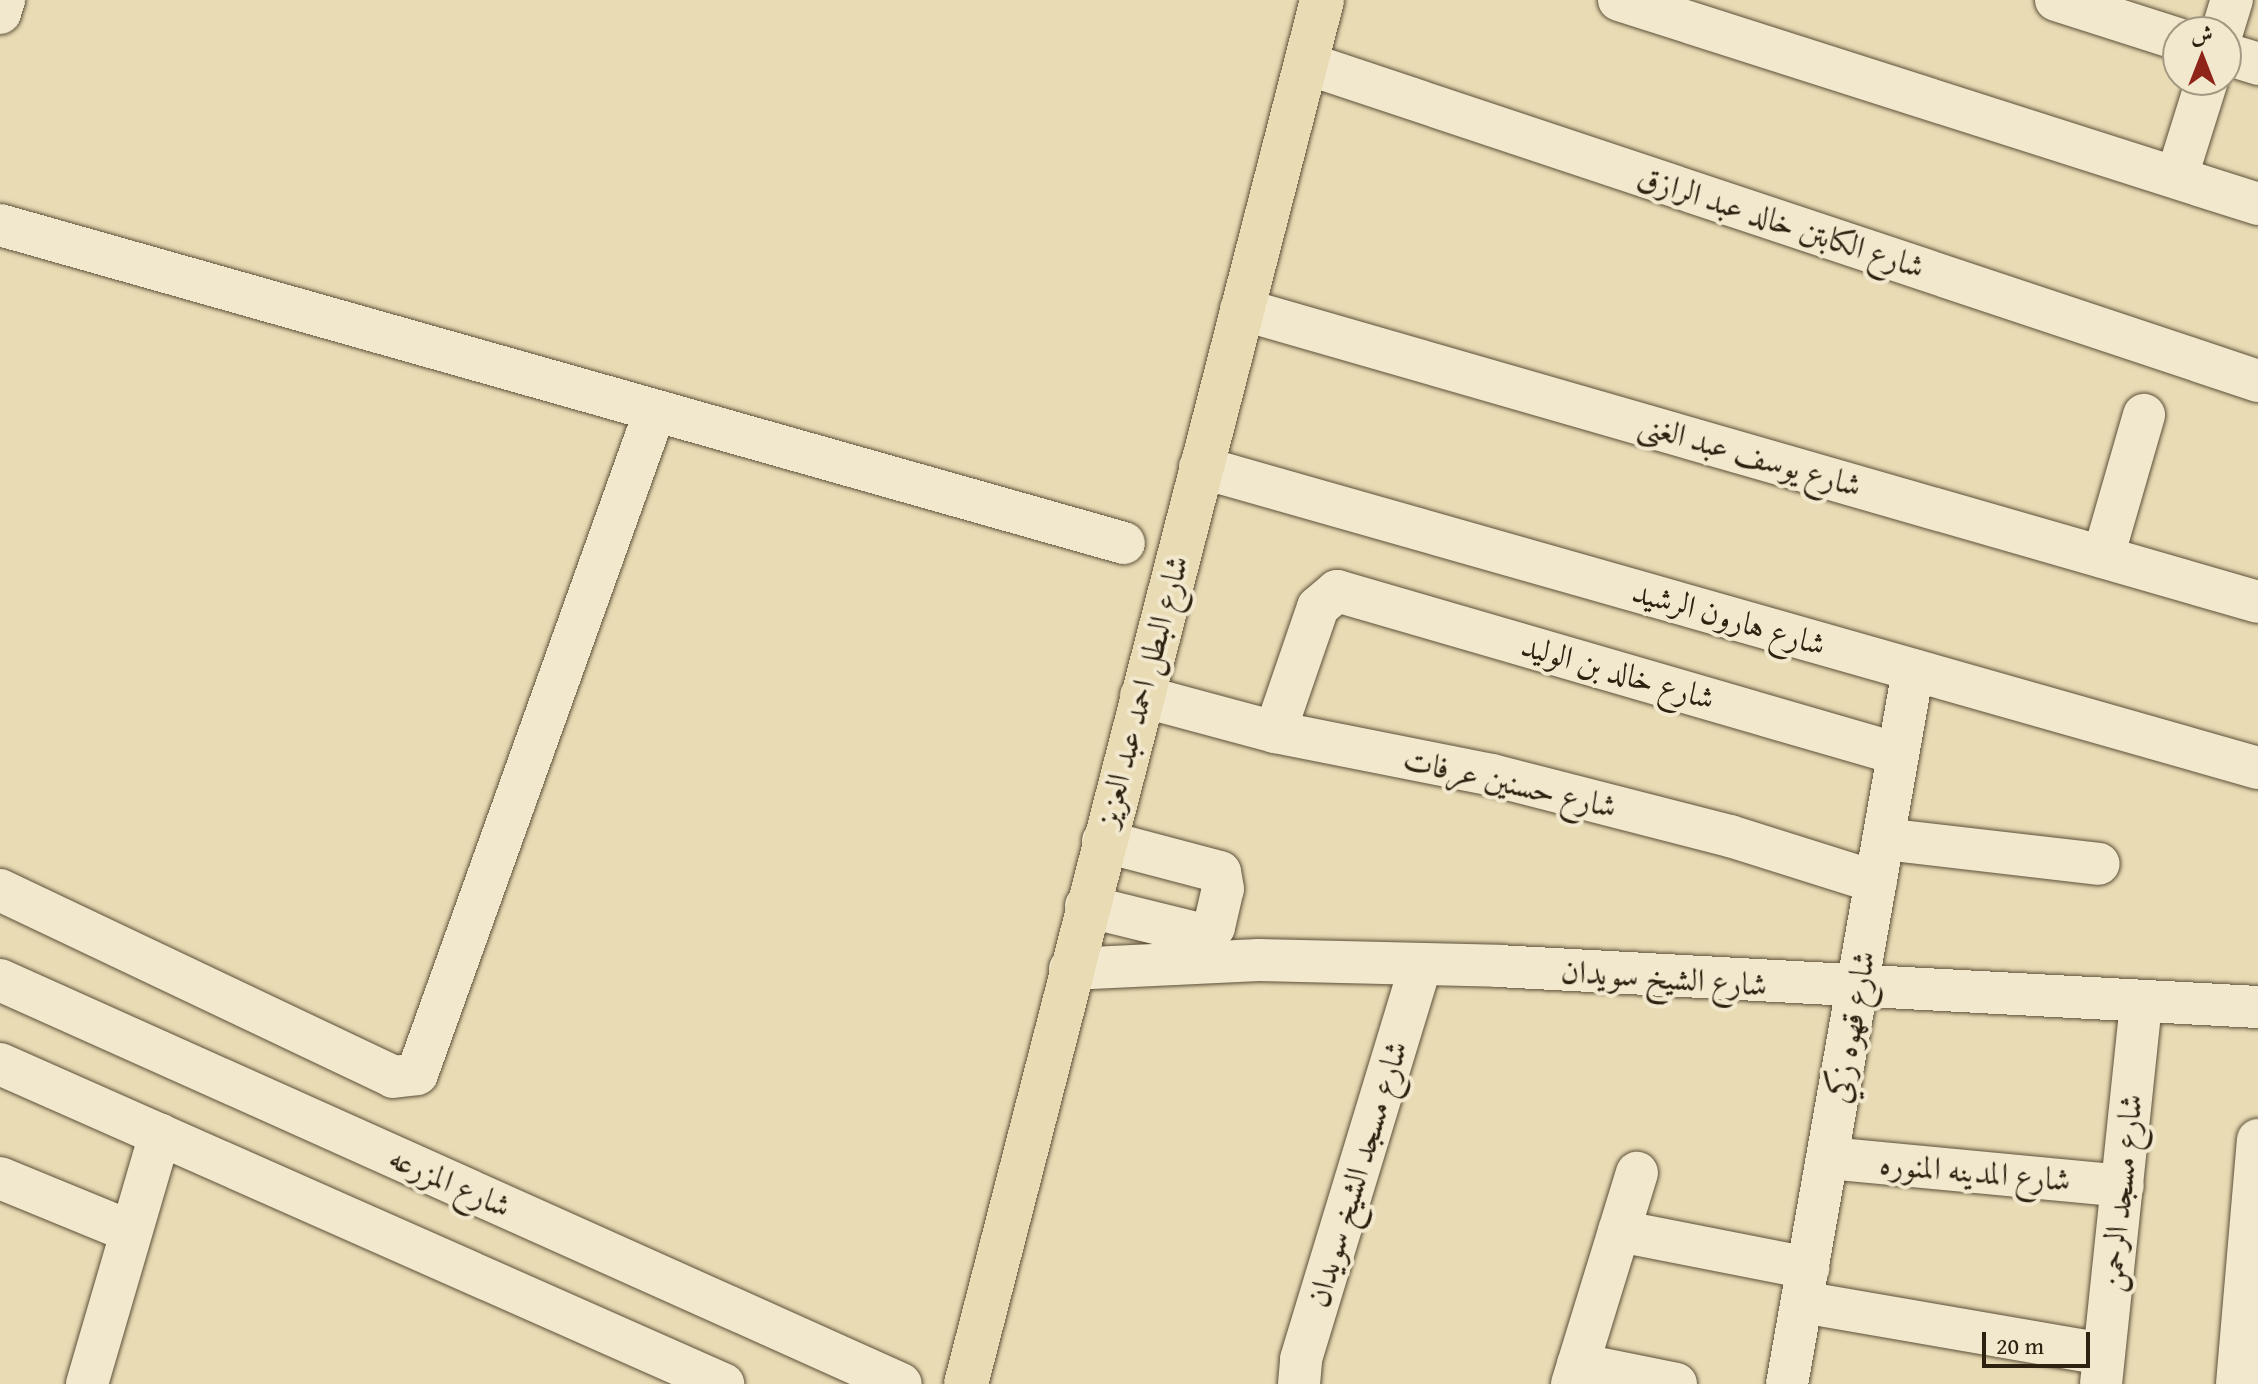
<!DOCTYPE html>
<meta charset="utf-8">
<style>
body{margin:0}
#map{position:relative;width:2258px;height:1384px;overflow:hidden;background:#e9dbb4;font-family:"Gentium Book Plus",Amiri,serif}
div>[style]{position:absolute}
.roads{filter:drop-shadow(0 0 2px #5c5039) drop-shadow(0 0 2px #5c5039)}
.minor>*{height:42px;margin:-21px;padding:0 21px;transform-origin:21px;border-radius:21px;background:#f1e8ce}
.major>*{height:44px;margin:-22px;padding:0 22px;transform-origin:22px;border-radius:22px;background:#e9dbb4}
span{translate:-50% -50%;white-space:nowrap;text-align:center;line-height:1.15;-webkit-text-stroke:8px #f1e8ce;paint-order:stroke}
.street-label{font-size:32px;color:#2d2110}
.north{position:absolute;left:2162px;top:16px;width:80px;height:80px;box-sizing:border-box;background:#f1e8ce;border:2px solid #a39882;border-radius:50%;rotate:0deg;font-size:22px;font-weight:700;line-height:32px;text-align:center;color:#2d2110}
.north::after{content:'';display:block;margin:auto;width:28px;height:36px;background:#8f2418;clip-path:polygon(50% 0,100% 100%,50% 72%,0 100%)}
.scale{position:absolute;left:1982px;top:1332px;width:108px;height:36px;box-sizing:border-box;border:4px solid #2d2110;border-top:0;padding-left:10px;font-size:24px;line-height:28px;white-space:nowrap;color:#2d2110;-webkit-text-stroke:6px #f1e8ce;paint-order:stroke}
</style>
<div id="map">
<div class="roads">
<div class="minor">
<i style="left:1619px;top:0;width:671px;rotate:17.71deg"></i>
<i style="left:2056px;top:0;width:128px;rotate:17.7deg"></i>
<i style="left:0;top:13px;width:14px;rotate:-73deg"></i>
<i style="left:2222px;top:32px;width:34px;rotate:-73deg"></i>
<i style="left:2226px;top:54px;width:34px;rotate:17deg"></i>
<i style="left:1305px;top:63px;width:1005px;rotate:18.45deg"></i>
<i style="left:2177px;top:176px;width:101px;rotate:-72.6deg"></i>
<i style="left:0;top:225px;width:1168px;rotate:15.8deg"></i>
<i style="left:1241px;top:309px;width:1058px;rotate:16.07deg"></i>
<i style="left:1200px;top:467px;width:1100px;rotate:15.88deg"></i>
<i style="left:2103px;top:557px;width:148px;rotate:-73.9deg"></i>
<i style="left:1141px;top:696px;width:139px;rotate:15deg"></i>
<i style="left:1275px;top:732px;width:221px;rotate:11.2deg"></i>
<i style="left:1492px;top:775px;width:246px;rotate:14.4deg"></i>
<i style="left:1730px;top:836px;width:153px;rotate:17.5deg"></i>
<i style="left:1275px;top:732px;width:132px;rotate:-71deg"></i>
<i style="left:1318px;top:607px;width:25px;rotate:-40deg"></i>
<i style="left:1337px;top:591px;width:584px;rotate:16.2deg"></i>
<i style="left:1884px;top:839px;width:216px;rotate:6.6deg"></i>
<i style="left:0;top:890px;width:435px;rotate:25.4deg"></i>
<i style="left:393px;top:1077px;width:24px;rotate:-7deg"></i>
<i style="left:417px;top:1074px;width:704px;rotate:-70.25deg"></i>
<i style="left:1086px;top:906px;width:122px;rotate:13.8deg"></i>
<i style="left:1204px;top:935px;width:13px;rotate:-39deg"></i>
<i style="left:1214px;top:927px;width:39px;rotate:-77deg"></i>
<i style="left:1223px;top:889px;width:17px;rotate:-100deg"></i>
<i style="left:1220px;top:872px;width:121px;rotate:-165.2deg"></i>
<i style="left:1070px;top:969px;width:189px;rotate:-2.7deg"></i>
<i style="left:1259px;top:960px;width:239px;rotate:1.4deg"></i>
<i style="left:1498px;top:966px;width:761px;rotate:3.09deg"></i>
<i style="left:0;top:980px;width:987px;rotate:24.15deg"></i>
<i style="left:0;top:1064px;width:791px;rotate:23.87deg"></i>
<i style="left:1828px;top:1158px;width:296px;rotate:5.4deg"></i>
<i style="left:0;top:1178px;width:139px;rotate:22.3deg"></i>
<i style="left:1619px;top:1231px;width:193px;rotate:11.1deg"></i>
<i style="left:1802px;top:1302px;width:305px;rotate:9.8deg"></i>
<i style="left:1578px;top:1364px;width:100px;rotate:11.5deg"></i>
<i style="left:87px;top:1384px;width:260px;rotate:-73.7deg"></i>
<i style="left:1299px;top:1384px;width:25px;rotate:-85deg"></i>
<i style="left:1301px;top:1359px;width:412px;rotate:-73.1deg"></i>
<i style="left:1572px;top:1384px;width:221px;rotate:-72.9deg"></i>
<i style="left:1787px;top:1384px;width:725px;rotate:-79.99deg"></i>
<i style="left:2101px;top:1384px;width:384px;rotate:-84deg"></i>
<i style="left:2237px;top:1384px;width:245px;rotate:-85.1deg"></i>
</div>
<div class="major">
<i style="left:966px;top:1384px;width:1429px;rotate:-75.57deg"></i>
</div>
</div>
<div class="street-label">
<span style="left:1781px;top:222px;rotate:18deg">شارع الكابتن خالد عبد الرازق</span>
<span style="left:1750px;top:455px;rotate:16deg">شارع يوسف عبد الغنى</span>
<span style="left:1729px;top:618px;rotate:16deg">شارع هارون الرشيد</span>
<span style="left:1618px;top:672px;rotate:16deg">شارع خالد بن الوليد</span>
<span style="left:1142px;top:691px;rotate:-75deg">شارع البطل احمد عبد العزيز</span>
<span style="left:1510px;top:783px;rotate:13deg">شارع حسنين عرفات</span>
<span style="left:1664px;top:978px;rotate:4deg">شارع الشيخ سويدان</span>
<span style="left:1851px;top:1027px;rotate:-80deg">شارع قهوه زكي</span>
<span style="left:1975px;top:1172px;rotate:5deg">شارع المدينه المنوره</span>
<span style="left:1357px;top:1174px;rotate:-73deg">شارع مسجد الشيخ سويدان</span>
<span style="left:450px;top:1182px;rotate:24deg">شارع المزرعه</span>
<span style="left:2121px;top:1193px;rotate:-84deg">شارع مسجد الرحمن</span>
</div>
<div class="north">ش</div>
<div class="scale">20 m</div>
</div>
